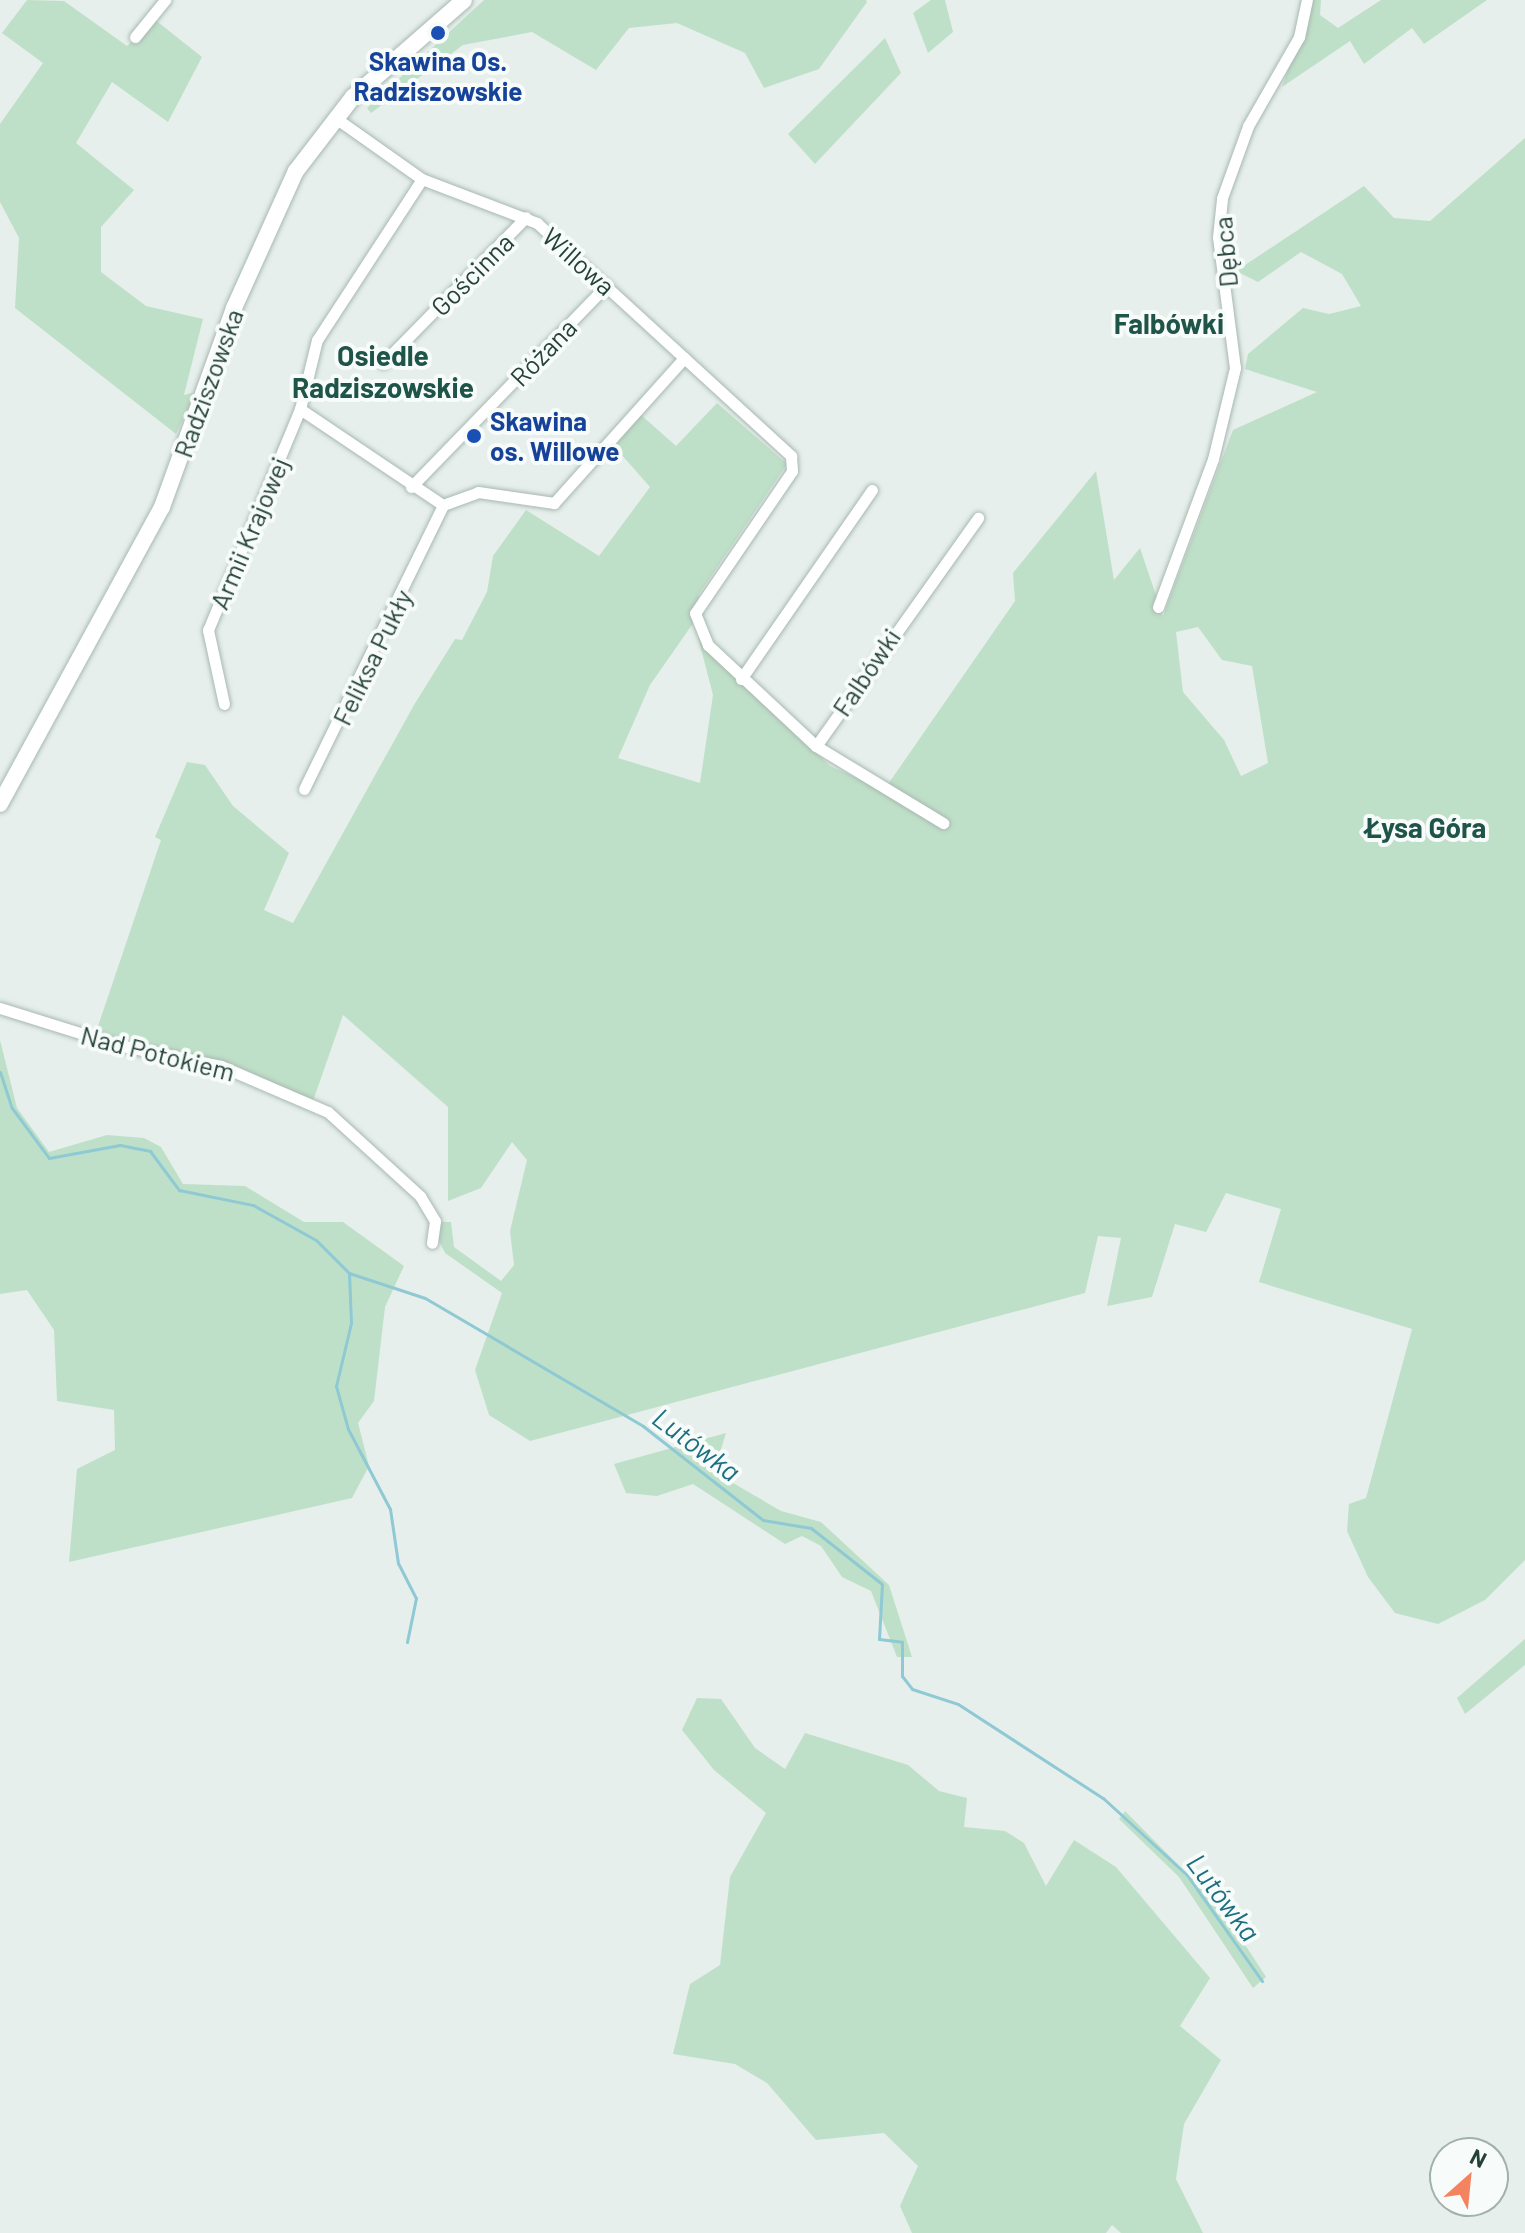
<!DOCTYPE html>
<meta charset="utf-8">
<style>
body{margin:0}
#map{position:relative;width:1525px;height:2233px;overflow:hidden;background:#e6efeb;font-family:Barlow,sans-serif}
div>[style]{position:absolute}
.green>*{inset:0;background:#bfe0c8}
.stream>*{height:3px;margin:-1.5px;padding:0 1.5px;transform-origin:1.5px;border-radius:1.5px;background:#8ec9d4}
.roads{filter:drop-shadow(0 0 2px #a8b8b2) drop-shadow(0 0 2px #a8b8b2)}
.street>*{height:11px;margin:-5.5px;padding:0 5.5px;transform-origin:5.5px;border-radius:5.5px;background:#fff}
.secondary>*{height:16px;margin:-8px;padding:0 8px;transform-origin:8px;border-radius:8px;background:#fff}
.dots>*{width:22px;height:22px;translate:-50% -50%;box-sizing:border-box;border:4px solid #f7fbf9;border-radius:50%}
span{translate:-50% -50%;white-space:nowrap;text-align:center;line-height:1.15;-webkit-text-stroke:8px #f7fbf9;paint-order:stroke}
.transit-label{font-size:26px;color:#164399;font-weight:700}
.left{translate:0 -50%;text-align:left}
.street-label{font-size:26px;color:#24423a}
.neighbourhood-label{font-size:28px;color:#1f5548;font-weight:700}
.water-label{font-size:28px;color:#1c6f80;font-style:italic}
.north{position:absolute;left:1429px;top:2137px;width:80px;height:80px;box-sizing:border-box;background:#f7fbf9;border:2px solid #a3b1ad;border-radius:50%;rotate:27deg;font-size:22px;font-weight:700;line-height:32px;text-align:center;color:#24423a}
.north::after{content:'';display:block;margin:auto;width:28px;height:36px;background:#f4845f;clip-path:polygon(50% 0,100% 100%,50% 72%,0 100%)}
</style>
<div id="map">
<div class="green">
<i style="clip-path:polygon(27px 0,64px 1px,127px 46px,154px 19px,202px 57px,168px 122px,112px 82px,76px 143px,134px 190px,101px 227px,101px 272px,146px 306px,203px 319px,184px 395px,196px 392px,176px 434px,15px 308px,19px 238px,0 202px,0 124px,43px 63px,2px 33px)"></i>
<i style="clip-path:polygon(484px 0,866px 0,867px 2px,819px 69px,764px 88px,745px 53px,677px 23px,629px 28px,596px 70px,532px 32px,463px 45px,371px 113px,367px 108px)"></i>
<i style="clip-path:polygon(931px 0,945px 0,953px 32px,928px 53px,913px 13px)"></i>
<i style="clip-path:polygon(1313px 0,1321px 0,1320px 15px,1338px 28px,1381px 0,1487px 0,1424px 44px,1412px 28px,1364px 64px,1350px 41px,1282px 87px)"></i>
<i style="clip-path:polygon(885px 38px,901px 73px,815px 164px,788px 134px)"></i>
<i style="clip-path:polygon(evenodd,1525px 138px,1525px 1560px,1485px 1600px,1438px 1624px,1395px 1613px,1368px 1577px,1347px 1531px,1349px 1504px,1366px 1498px,1412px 1329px,1259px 1282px,1281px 1209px,1226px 1193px,1206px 1232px,1175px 1224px,1152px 1297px,1107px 1306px,1121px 1238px,1098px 1236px,1085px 1293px,530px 1441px,489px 1415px,475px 1370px,502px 1293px,445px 1253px,436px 1235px,441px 1222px,451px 1222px,454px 1247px,501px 1281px,514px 1265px,510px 1231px,527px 1160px,512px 1142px,481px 1188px,448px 1201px,448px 1107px,343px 1015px,313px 1101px,237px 1066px,95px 1035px,161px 840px,155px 837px,187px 762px,205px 765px,233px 806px,289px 853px,264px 910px,293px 923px,414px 705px,455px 639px,462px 640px,487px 592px,493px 556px,526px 510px,599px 556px,650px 487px,613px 445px,640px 414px,676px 446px,717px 403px,787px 464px,699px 594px,694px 622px,650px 685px,618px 758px,700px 783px,713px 695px,698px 637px,830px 766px,884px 790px,1015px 601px,1013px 573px,1096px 471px,1114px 580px,1140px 548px,1163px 616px,1233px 430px,1317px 392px,1245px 369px,1248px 354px,1303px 308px,1329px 314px,1361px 306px,1342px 274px,1301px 252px,1258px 282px,1236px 271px,1364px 186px,1394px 218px,1430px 221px,1525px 138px,1198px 627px,1222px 660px,1252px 666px,1268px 763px,1241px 776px,1224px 740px,1183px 692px,1176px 632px,1198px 627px)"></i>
<i style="clip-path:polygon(0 1040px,17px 1108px,49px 1152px,107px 1135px,144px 1138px,161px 1147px,183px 1184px,245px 1186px,304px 1222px,343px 1222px,404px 1266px,385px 1307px,374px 1401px,358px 1423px,369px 1466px,352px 1498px,69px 1562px,77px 1469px,115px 1450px,114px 1410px,57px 1401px,54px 1330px,27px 1290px,0 1294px)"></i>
<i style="clip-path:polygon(726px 1433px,714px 1472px,781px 1511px,821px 1522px,889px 1585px,912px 1657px,897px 1657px,871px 1591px,842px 1577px,821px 1546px,802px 1536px,785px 1544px,693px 1484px,657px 1496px,626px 1493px,614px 1464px)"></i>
<i style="clip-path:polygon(1525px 1639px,1525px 1665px,1465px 1714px,1457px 1698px)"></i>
<i style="clip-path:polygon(697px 1698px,721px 1699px,755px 1748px,785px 1769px,805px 1733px,908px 1765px,939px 1791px,967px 1798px,964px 1827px,1005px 1831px,1024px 1843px,1046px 1886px,1074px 1840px,1116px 1867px,1210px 1978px,1180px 2026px,1221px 2060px,1184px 2124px,1176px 2179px,1203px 2233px,1121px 2233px,1112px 2225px,1106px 2233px,912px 2233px,900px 2206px,918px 2166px,884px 2133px,816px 2140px,767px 2083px,735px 2064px,673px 2054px,690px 1984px,720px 1965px,730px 1877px,766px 1813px,714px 1770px,682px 1730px)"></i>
<i style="clip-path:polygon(1125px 1811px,1222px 1909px,1266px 1977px,1253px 1988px,1179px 1877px,1119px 1819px)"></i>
</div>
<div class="stream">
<i style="left:0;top:1072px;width:38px;rotate:72deg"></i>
<i style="left:12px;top:1108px;width:62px;rotate:53.5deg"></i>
<i style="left:49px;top:1158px;width:72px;rotate:-10.4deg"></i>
<i style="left:120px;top:1145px;width:31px;rotate:11deg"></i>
<i style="left:150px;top:1151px;width:49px;rotate:53.4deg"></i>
<i style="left:179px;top:1190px;width:76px;rotate:11.5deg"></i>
<i style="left:253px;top:1205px;width:72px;rotate:29.1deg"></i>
<i style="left:316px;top:1240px;width:47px;rotate:45deg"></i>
<i style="left:349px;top:1273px;width:80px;rotate:18.2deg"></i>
<i style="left:425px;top:1298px;width:253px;rotate:30.4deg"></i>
<i style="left:643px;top:1426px;width:152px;rotate:38.1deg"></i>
<i style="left:763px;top:1520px;width:49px;rotate:9.5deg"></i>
<i style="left:811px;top:1528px;width:90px;rotate:38.3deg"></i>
<i style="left:882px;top:1584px;width:55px;rotate:93.1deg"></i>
<i style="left:879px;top:1639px;width:23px;rotate:7deg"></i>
<i style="left:902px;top:1642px;width:34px;rotate:90deg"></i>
<i style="left:902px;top:1676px;width:16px;rotate:52deg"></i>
<i style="left:912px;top:1689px;width:48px;rotate:18.1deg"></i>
<i style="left:958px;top:1704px;width:173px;rotate:33deg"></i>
<i style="left:1103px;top:1798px;width:114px;rotate:42.5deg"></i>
<i style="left:1187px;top:1875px;width:130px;rotate:54.7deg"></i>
<i style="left:349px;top:1273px;width:50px;rotate:87.7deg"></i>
<i style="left:351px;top:1323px;width:65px;rotate:103.4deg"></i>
<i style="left:336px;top:1386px;width:45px;rotate:74.4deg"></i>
<i style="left:348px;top:1429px;width:90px;rotate:62.3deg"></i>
<i style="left:390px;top:1509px;width:55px;rotate:81.6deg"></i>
<i style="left:398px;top:1563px;width:39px;rotate:63deg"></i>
<i style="left:416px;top:1598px;width:45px;rotate:101.6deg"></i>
</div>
<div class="roads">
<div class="street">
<i style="left:135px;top:37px;width:48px;rotate:-51deg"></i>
<i style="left:334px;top:117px;width:108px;rotate:35.2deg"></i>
<i style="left:422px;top:179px;width:123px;rotate:20.9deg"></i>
<i style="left:537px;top:223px;width:345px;rotate:42.5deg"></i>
<i style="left:791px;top:456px;width:15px;rotate:86deg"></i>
<i style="left:792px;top:471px;width:172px;rotate:124.3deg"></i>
<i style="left:695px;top:613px;width:35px;rotate:68deg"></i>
<i style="left:708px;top:645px;width:148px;rotate:43.1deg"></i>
<i style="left:816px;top:746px;width:280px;rotate:-54.6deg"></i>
<i style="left:383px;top:363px;width:204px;rotate:-45.6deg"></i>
<i style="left:300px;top:409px;width:172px;rotate:33.9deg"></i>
<i style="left:411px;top:487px;width:281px;rotate:-45.9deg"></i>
<i style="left:1158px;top:607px;width:158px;rotate:-69.6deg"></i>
<i style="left:1213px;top:459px;width:94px;rotate:-76.4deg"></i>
<i style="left:1235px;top:368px;width:132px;rotate:-97.4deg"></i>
<i style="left:1218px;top:237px;width:39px;rotate:-84deg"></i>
<i style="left:1222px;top:198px;width:77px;rotate:-70.1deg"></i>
<i style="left:1248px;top:126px;width:103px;rotate:-60.2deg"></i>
<i style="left:1299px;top:37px;width:38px;rotate:-78deg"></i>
<i style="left:741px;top:679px;width:230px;rotate:-55.3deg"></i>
<i style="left:224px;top:704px;width:76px;rotate:-102.2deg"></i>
<i style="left:208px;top:630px;width:239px;rotate:-67.4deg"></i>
<i style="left:300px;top:409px;width:71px;rotate:-76.2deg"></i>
<i style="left:317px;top:340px;width:192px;rotate:-56.9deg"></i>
<i style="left:816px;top:746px;width:149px;rotate:31.2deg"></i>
<i style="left:304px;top:789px;width:316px;rotate:-63.9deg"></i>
<i style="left:443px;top:505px;width:37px;rotate:-20deg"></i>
<i style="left:478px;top:492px;width:77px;rotate:8.2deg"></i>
<i style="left:554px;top:503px;width:195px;rotate:-48.1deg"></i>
<i style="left:0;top:1008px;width:124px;rotate:17.4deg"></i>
<i style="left:118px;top:1045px;width:105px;rotate:11.5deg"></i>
<i style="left:221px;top:1066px;width:116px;rotate:23.3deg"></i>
<i style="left:328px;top:1112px;width:125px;rotate:42.4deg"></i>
<i style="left:420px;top:1196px;width:29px;rotate:59deg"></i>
<i style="left:435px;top:1221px;width:22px;rotate:98deg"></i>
</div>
<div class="secondary">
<i style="left:0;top:804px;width:338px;rotate:-61.4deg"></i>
<i style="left:162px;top:507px;width:212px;rotate:-70.1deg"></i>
<i style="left:234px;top:308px;width:150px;rotate:-65.7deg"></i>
<i style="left:296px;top:171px;width:93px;rotate:-52.4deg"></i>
<i style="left:353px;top:97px;width:147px;rotate:-41.1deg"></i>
</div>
</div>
<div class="dots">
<i style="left:438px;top:33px;background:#1a4fb4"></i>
<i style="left:474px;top:436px;background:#1a4fb4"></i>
</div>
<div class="transit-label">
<span style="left:438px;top:76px">Skawina Os.<br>Radziszowskie</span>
<span class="left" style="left:490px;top:436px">Skawina<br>os. Willowe</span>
</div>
<div class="street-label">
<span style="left:1225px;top:252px;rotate:-95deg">Dębca</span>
<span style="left:579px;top:261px;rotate:42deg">Willowa</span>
<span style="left:472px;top:274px;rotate:-45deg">Gościnna</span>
<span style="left:543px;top:352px;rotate:-46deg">Różana</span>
<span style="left:208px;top:383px;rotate:-70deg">Radziszowska</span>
<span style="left:249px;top:533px;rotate:-67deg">Armii Krajowej</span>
<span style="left:372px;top:657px;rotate:-64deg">Feliksa Pukły</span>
<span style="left:866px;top:672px;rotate:-56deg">Falbówki</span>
<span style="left:158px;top:1053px;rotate:14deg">Nad Potokiem</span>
</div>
<div class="neighbourhood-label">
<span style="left:1169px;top:323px">Falbówki</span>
<span style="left:383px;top:371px">Osiedle<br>Radziszowskie</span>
<span style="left:1425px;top:827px">Łysa Góra</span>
</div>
<div class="water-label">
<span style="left:697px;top:1444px;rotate:37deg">Lutówka</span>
<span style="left:1224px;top:1897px;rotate:53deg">Lutówka</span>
</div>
<div class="north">N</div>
</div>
